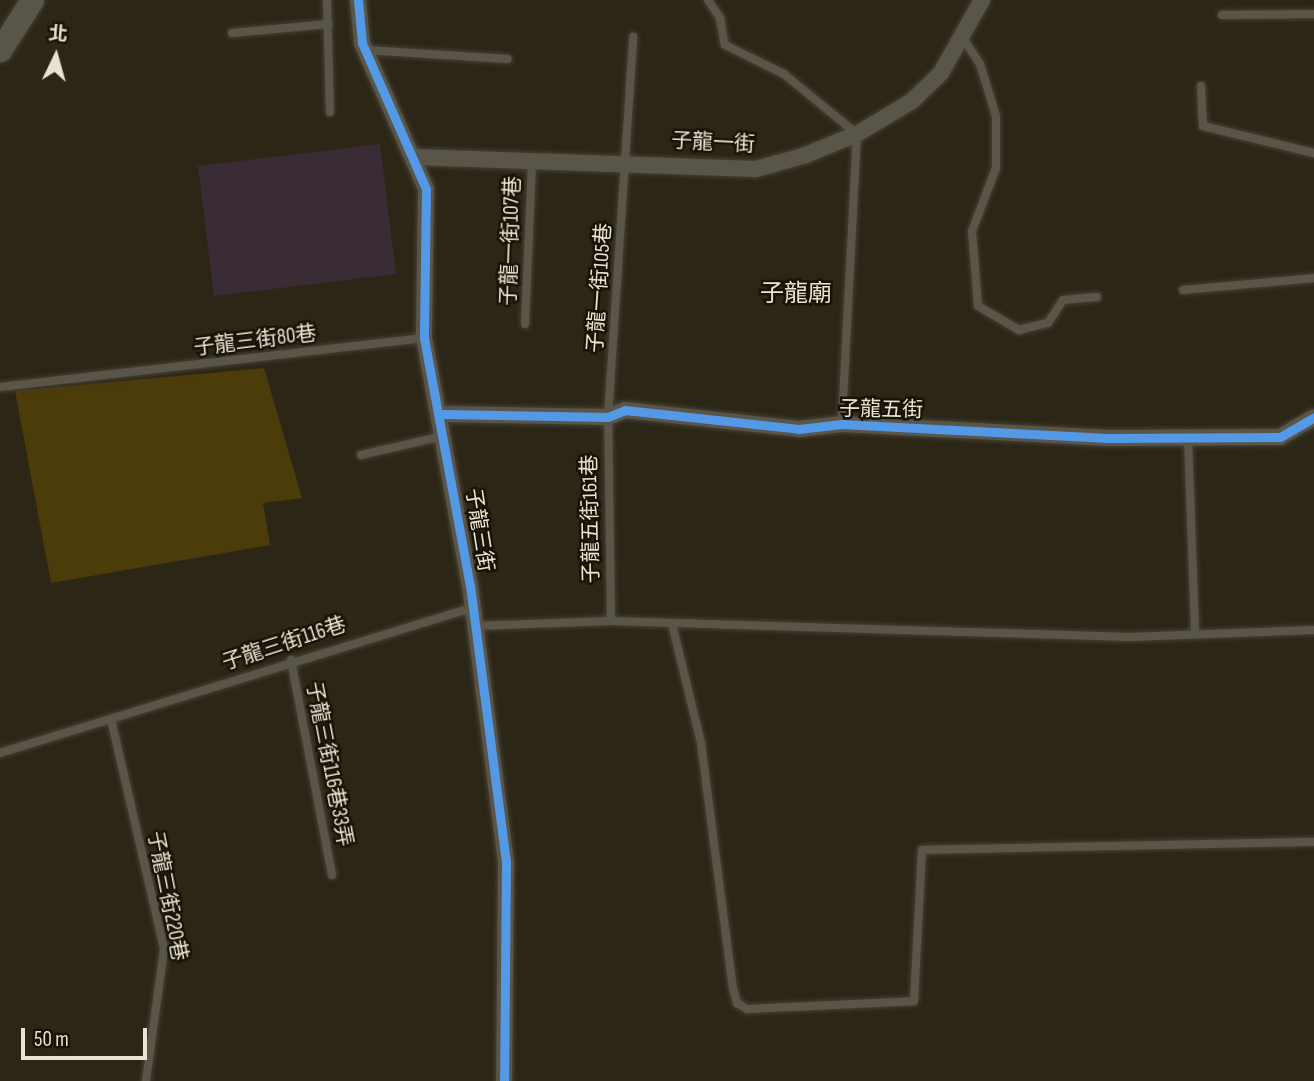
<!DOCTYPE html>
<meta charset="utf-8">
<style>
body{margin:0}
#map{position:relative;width:1314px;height:1081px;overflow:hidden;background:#2b2616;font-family:"Sofia Sans Condensed","Noto Sans TC",sans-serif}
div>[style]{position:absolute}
.industrial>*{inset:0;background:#3a2c35}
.green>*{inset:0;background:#4c3c09}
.roads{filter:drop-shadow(0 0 2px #474136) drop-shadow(0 0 2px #474136)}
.service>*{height:8px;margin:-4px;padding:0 4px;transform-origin:4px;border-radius:4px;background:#5a5549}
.minor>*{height:16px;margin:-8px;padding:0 8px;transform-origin:8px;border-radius:8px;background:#5a5549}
.secondary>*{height:23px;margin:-11.5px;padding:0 11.5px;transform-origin:11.5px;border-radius:11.5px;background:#5a5549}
.cycleway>*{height:9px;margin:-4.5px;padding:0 4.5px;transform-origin:4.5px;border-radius:4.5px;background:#5399e6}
span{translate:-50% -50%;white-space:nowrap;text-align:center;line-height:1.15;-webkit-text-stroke:5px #181307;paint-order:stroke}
.street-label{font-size:21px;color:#e9e3d2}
.quarter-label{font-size:24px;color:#e9e3d2}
.north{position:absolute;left:21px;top:21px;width:70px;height:70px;-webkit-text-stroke:5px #181307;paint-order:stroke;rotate:5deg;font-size:19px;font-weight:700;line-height:28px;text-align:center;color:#e9e3d2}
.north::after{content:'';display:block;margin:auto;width:24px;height:32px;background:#e9e3d2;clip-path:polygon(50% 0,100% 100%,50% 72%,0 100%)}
.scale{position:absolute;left:21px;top:1028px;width:126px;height:32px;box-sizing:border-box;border:4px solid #e9e3d2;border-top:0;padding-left:9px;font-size:21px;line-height:24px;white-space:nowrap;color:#e9e3d2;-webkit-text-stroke:5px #181307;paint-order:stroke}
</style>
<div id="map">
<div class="industrial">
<i style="clip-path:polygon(380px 144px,396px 274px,214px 296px,198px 166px)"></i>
</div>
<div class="green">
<i style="clip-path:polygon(264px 368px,302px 498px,263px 503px,270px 545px,51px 583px,15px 391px)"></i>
</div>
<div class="roads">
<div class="service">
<i style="left:327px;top:0;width:112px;rotate:88.5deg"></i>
<i style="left:708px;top:0;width:22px;rotate:56deg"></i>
<i style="left:720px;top:18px;width:27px;rotate:80deg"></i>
<i style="left:725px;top:45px;width:66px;rotate:26.2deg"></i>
<i style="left:784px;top:74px;width:94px;rotate:39.4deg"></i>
<i style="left:857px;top:134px;width:290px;rotate:93deg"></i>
<i style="left:1222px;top:15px;width:92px;rotate:-0.6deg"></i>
<i style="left:232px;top:33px;width:97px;rotate:-5.3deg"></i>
<i style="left:963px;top:38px;width:31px;rotate:57deg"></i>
<i style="left:980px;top:64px;width:54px;rotate:72.9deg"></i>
<i style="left:996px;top:116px;width:52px;rotate:90deg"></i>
<i style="left:996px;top:168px;width:67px;rotate:110.9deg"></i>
<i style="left:972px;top:231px;width:75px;rotate:85.4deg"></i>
<i style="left:978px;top:306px;width:48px;rotate:30.3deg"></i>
<i style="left:1019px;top:330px;width:30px;rotate:-14deg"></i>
<i style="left:1048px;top:323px;width:27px;rotate:-57deg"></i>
<i style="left:1063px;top:300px;width:34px;rotate:-5deg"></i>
<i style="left:366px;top:50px;width:142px;rotate:3.6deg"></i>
<i style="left:1201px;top:86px;width:40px;rotate:87.1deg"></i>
<i style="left:1203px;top:126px;width:114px;rotate:13.7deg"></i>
<i style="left:1183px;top:290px;width:132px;rotate:-5.2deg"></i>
<i style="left:525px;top:324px;width:163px;rotate:-87.5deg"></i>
<i style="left:0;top:387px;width:427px;rotate:-6.6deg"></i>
<i style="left:1188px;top:438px;width:193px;rotate:87.9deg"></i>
<i style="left:361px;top:455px;width:84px;rotate:-13deg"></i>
<i style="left:611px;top:621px;width:204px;rotate:-90.8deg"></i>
<i style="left:608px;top:417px;width:381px;rotate:-86.2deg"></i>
<i style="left:672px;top:624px;width:122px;rotate:76.3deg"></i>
<i style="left:701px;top:743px;width:247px;rotate:82.6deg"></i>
<i style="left:733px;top:988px;width:16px;rotate:75deg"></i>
<i style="left:737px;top:1003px;width:12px;rotate:31deg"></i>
<i style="left:747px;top:1009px;width:167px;rotate:-2.7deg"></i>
<i style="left:914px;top:1001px;width:151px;rotate:-87deg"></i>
<i style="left:922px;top:850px;width:392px;rotate:-1.2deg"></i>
<i style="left:474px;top:626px;width:137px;rotate:-2.1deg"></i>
<i style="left:611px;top:621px;width:519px;rotate:1.77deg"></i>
<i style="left:1130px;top:637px;width:184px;rotate:-2.2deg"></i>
<i style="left:291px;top:660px;width:219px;rotate:79.2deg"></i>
<i style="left:111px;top:719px;width:236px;rotate:77deg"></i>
<i style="left:164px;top:949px;width:133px;rotate:97.8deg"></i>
<i style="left:0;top:753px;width:492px;rotate:-17.1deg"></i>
</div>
<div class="minor">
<i style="left:358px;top:0;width:43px;rotate:84.7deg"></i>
<i style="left:362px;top:43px;width:159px;rotate:66.3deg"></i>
<i style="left:426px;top:189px;width:149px;rotate:90.8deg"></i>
<i style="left:424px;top:338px;width:251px;rotate:79.5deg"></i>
<i style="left:470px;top:585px;width:278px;rotate:82.6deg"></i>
<i style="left:506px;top:861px;width:220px;rotate:90.5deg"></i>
<i style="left:415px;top:157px;width:341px;rotate:2deg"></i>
<i style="left:756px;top:169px;width:49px;rotate:-15.5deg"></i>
<i style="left:803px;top:156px;width:58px;rotate:-22.2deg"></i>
<i style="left:857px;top:134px;width:64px;rotate:-31deg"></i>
<i style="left:912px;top:101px;width:40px;rotate:-44deg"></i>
<i style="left:941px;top:73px;width:84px;rotate:-60.7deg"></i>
<i style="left:443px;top:414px;width:165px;rotate:1deg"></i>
<i style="left:608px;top:417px;width:18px;rotate:-22deg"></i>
<i style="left:625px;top:410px;width:175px;rotate:6.2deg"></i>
<i style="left:799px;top:429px;width:43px;rotate:-6.6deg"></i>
<i style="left:842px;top:424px;width:266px;rotate:3deg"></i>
<i style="left:1108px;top:438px;width:172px;rotate:-0.3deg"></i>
<i style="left:1280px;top:437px;width:39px;rotate:-30deg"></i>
</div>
<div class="secondary">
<i style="left:0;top:50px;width:59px;rotate:-57.4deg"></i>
</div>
</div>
<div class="cycleway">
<i style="left:358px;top:0;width:43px;rotate:84.7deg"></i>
<i style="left:362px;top:43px;width:159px;rotate:66.3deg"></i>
<i style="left:426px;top:189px;width:149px;rotate:90.8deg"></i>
<i style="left:424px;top:338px;width:251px;rotate:79.5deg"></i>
<i style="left:470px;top:585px;width:278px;rotate:82.6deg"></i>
<i style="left:506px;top:861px;width:220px;rotate:90.5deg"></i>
<i style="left:443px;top:414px;width:165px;rotate:1deg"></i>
<i style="left:608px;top:417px;width:18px;rotate:-22deg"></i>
<i style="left:625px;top:410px;width:175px;rotate:6.2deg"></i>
<i style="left:799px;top:429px;width:43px;rotate:-6.6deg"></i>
<i style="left:842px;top:424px;width:266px;rotate:3deg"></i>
<i style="left:1108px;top:438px;width:172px;rotate:-0.3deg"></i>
<i style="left:1280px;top:437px;width:39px;rotate:-30deg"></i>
</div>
<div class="street-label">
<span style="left:713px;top:143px;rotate:3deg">子龍一街</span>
<span style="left:511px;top:241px;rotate:-88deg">子龍一街107巷</span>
<span style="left:600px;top:288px;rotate:-86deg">子龍一街105巷</span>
<span style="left:255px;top:341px;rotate:-7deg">子龍三街80巷</span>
<span style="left:881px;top:410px;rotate:1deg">子龍五街</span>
<span style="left:591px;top:519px;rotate:-91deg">子龍五街161巷</span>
<span style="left:479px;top:530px;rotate:81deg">子龍三街</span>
<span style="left:284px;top:644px;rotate:-18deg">子龍三街116巷</span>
<span style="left:329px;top:764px;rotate:79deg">子龍三街116巷33弄</span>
<span style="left:167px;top:896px;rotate:79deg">子龍三街220巷</span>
</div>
<div class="quarter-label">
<span style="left:796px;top:294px">子龍廟</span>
</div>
<div class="north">北</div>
<div class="scale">50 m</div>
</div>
